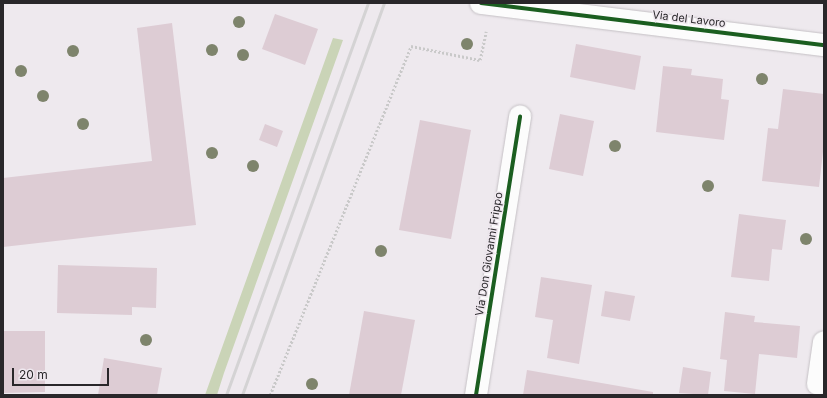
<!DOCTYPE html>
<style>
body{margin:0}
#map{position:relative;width:827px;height:398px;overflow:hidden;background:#eee9ee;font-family:Inter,sans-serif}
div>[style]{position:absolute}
.green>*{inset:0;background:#cad4b7}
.building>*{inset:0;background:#ddccd4}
.path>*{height:2.5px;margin-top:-1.25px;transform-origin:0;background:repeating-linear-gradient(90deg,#c9c9c9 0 2px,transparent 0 4px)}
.roads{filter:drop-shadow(0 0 1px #c4c0c4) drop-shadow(0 0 1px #c4c0c4)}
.minor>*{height:22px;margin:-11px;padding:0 11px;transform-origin:11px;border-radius:11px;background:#fcfcfc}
.rail>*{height:3px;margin:-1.5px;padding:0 1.5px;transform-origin:1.5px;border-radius:1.5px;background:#d4d3d4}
.cycleway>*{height:4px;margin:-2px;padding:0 2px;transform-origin:2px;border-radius:2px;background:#1b5e20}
.trees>*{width:12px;height:12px;margin:-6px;border-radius:50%;background:#7e846c}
span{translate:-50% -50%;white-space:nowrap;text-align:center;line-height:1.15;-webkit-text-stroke:3px #efe8ef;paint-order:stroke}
.street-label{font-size:11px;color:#29272a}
.frame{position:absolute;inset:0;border:4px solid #29272a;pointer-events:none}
.scale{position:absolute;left:12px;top:368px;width:97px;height:18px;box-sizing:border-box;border:2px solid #29272a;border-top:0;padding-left:5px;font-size:12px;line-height:14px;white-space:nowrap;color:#29272a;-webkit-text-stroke:3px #efe8ef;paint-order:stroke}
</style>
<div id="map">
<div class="green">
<i style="clip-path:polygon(333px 38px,343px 40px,224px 373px,217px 395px,205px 395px)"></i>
</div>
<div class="building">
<i style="clip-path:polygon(275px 14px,318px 29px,305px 65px,262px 49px)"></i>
<i style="clip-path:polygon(172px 23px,196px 225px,3px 247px,3px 178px,152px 161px,137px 28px)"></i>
<i style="clip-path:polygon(576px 44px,641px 56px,635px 90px,570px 77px)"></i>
<i style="clip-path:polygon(663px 66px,692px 69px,691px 75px,723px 79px,721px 99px,729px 100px,724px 140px,656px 132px)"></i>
<i style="clip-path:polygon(783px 89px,824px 94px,824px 143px,819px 187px,762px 181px,768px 128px,778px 129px)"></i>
<i style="clip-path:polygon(560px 114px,594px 121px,583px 176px,549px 169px)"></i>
<i style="clip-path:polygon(420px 120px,471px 130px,451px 239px,399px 230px)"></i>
<i style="clip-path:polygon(265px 124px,283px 131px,277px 147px,259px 140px)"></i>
<i style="clip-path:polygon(739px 214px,786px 220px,782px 250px,772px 249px,769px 281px,731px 277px)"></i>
<i style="clip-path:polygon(58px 265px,157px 268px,156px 308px,132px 307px,132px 315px,57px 313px)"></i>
<i style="clip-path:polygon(541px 277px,592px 285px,579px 364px,547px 358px,553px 320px,535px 317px)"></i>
<i style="clip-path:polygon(605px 291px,635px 296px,630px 321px,601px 316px)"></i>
<i style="clip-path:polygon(364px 311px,415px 320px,401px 395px,349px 395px)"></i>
<i style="clip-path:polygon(725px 312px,755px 316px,754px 322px,800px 326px,797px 358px,759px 354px,755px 394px,724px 391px,727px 360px,720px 359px)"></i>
<i style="clip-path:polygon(3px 331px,45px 331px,45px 392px,3px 393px)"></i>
<i style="clip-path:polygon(104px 358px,162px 368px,157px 395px,98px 395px)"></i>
<i style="clip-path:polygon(683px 367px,711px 372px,708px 395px,679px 393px)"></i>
<i style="clip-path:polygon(527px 370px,653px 392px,653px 395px,523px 395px)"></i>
</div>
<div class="path">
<i style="left:270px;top:395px;width:376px;rotate:-68deg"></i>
<i style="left:411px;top:46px;width:70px;rotate:11.5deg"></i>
<i style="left:480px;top:60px;width:29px;rotate:-78deg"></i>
</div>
<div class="roads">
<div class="minor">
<i style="left:481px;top:3px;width:346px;rotate:7deg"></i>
<i style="left:818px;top:384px;width:42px;rotate:-81.9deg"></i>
<i style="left:476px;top:395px;width:282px;rotate:-81deg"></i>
</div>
</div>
<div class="rail">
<i style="left:226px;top:395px;width:417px;rotate:-70.1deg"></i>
<i style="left:242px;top:395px;width:417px;rotate:-70.1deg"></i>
</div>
<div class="cycleway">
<i style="left:481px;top:3px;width:346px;rotate:7deg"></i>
<i style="left:476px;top:395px;width:282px;rotate:-81deg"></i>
</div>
<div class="trees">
<i style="left:239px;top:22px"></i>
<i style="left:467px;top:44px"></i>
<i style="left:212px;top:50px"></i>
<i style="left:73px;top:51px"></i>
<i style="left:243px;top:55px"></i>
<i style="left:21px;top:71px"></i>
<i style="left:762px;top:79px"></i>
<i style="left:43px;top:96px"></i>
<i style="left:83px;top:124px"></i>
<i style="left:615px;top:146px"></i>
<i style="left:212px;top:153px"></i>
<i style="left:253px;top:166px"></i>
<i style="left:708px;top:186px"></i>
<i style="left:806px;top:239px"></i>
<i style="left:381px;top:251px"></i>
<i style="left:146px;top:340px"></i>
<i style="left:312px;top:384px"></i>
</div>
<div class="street-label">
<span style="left:689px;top:19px;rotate:7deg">Via del Lavoro</span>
<span style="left:489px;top:254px;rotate:-81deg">Via Don Giovanni Frippo</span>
</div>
<div class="frame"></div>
<div class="scale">20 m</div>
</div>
